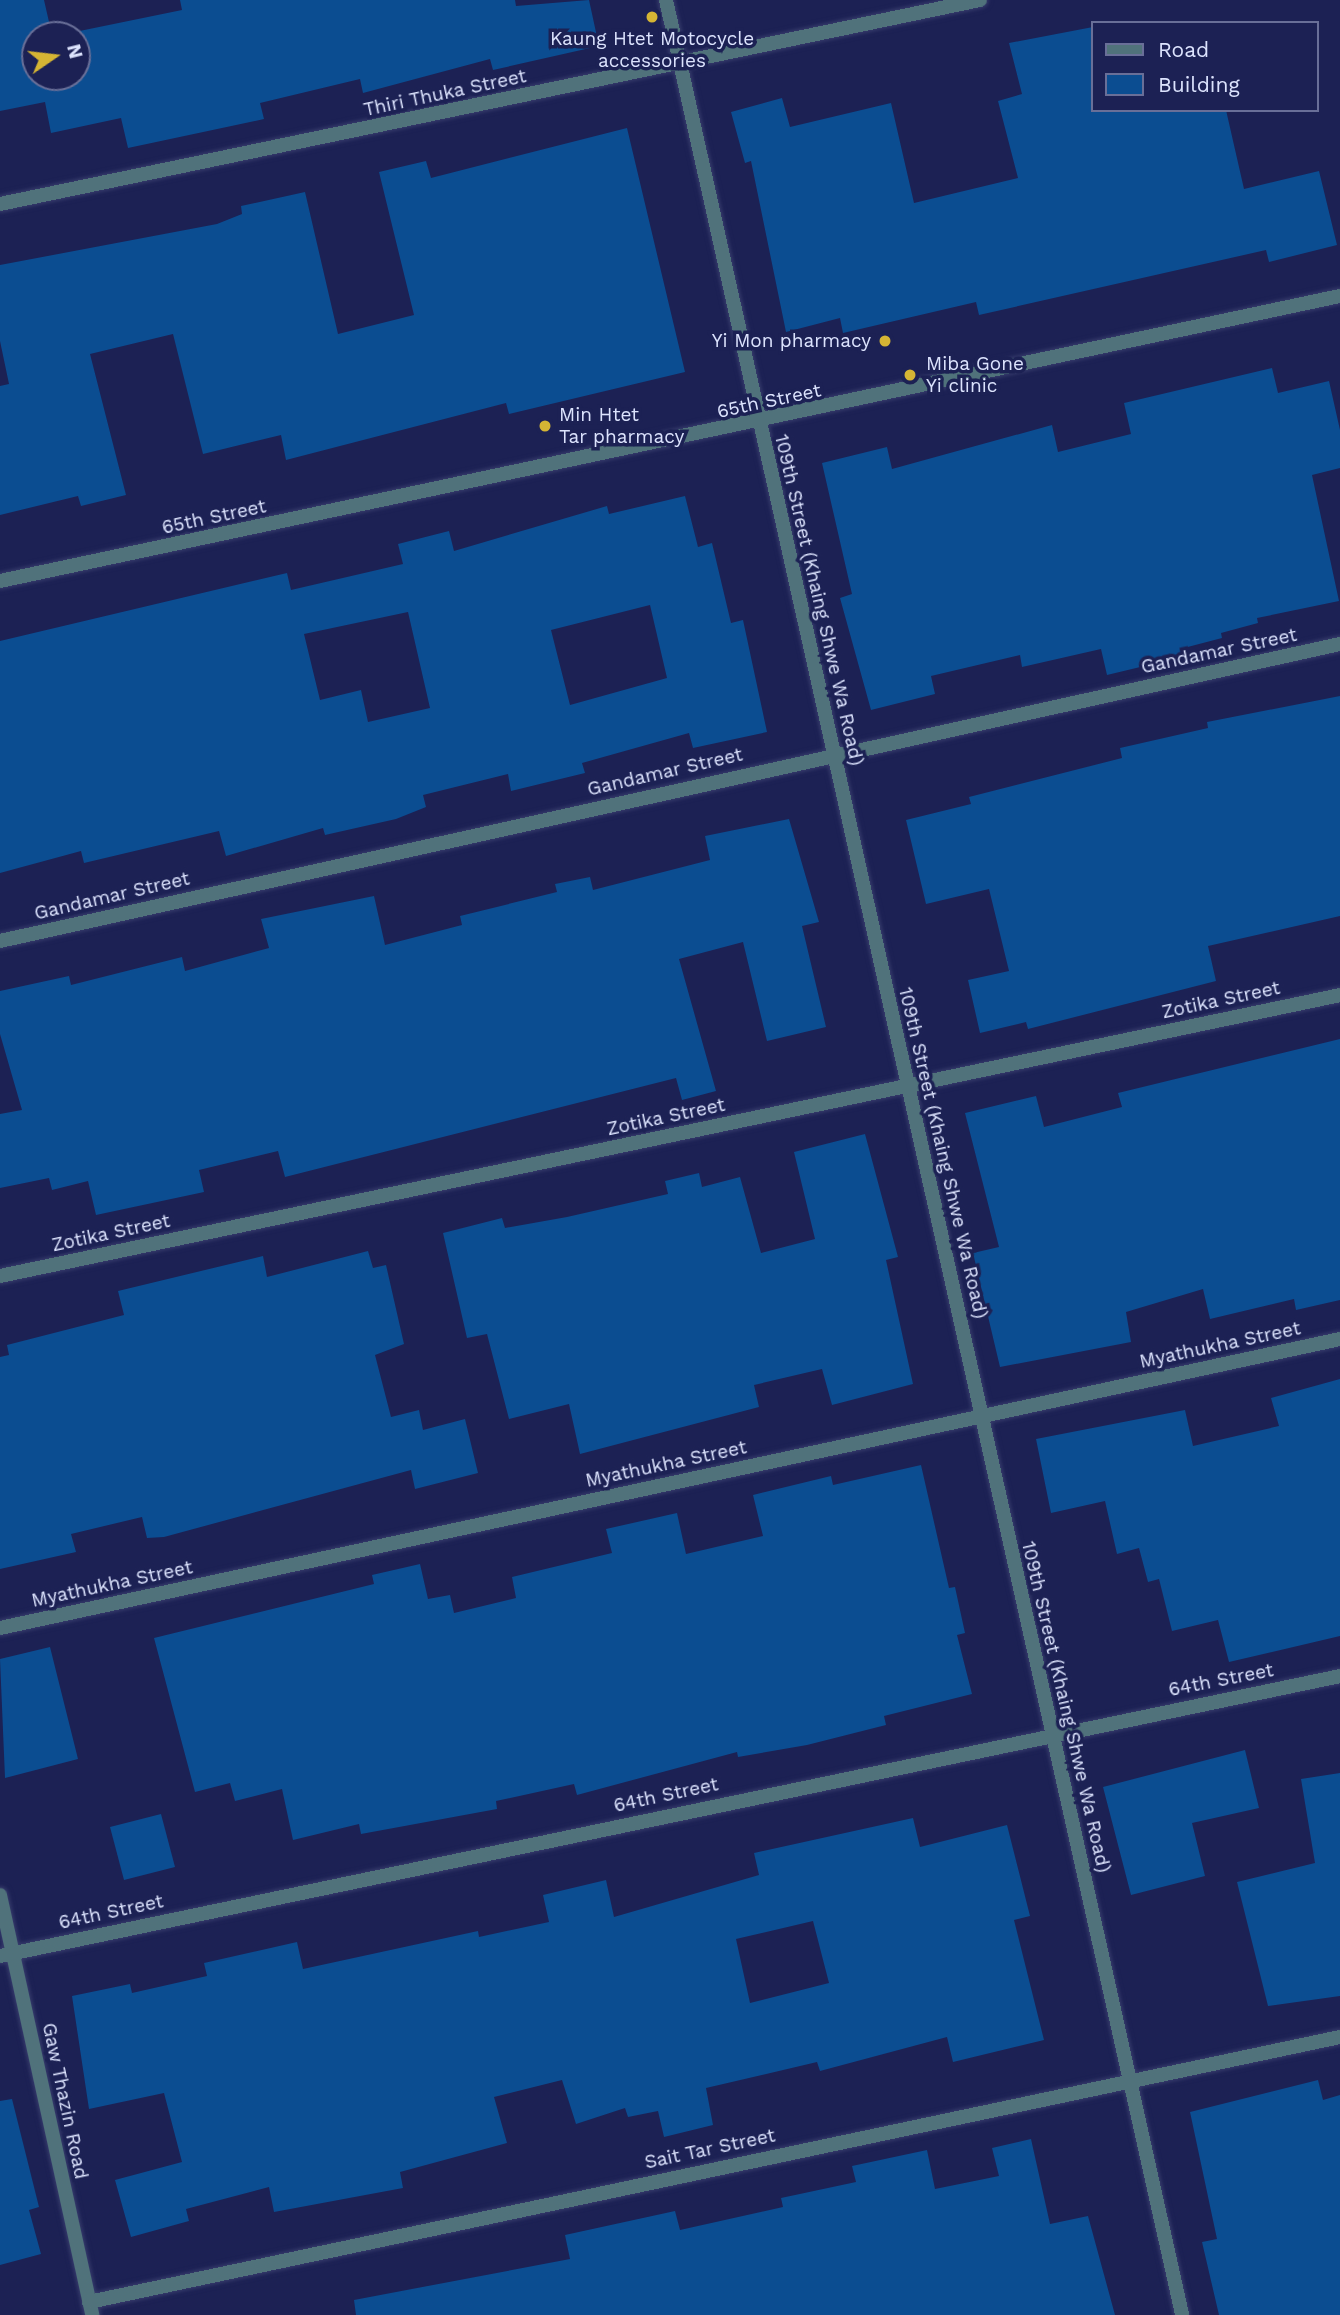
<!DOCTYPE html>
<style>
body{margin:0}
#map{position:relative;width:1340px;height:2315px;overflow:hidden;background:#1c2154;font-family:"Work Sans",sans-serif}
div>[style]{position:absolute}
.building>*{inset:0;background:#0b4d91}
.roads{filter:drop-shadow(0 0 2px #373c6c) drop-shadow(0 0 2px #373c6c)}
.minor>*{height:14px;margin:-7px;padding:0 7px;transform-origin:7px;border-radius:7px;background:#50727b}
.tertiary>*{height:14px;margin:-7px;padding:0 7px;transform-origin:7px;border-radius:7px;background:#50727b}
.dots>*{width:19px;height:19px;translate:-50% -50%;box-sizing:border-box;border:4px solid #1c2154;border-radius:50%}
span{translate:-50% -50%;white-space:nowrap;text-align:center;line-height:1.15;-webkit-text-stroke:7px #1c2154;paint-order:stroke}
.poi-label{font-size:19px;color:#dce3fd}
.right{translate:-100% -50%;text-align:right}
.left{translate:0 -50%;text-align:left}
.street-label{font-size:19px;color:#dce3fd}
.legend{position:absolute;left:1091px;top:21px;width:228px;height:91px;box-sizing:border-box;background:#1c2154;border:2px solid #696f98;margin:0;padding:9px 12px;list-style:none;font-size:21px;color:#dce3fd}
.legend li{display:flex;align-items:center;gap:14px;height:35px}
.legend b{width:35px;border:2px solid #696f98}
.north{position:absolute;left:21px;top:21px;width:70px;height:70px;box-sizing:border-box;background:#1c2154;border:2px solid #696f98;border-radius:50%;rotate:76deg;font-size:19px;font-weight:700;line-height:28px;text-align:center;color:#dce3fd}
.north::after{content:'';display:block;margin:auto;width:24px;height:32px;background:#d5b534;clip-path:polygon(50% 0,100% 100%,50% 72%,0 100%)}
</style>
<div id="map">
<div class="building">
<i style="clip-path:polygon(0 0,44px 0,52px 35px,35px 35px,35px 77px,77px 77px,77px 35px,60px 35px,182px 10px,180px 0,515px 0,516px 6px,589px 0,599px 46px,493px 70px,490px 59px,363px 93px,360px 79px,260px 103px,264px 119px,128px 148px,121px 118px,51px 133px,45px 102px,0 111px)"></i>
<i style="clip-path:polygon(1093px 27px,1093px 110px,1226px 110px,1244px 189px,1319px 171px,1337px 245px,1269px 262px,1266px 250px,979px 315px,976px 302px,843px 333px,840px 318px,786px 332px,751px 161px,745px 163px,731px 112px,782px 98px,790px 127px,891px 103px,914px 203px,1018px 178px,998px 101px,1022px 94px,1009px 43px)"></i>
<i style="clip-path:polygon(627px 128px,685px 372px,509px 414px,506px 403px,286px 460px,281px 435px,203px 454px,173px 334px,90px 354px,126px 495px,81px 506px,78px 496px,0 515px,0 386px,9px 384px,0 341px,0 265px,217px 224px,242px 214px,241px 206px,305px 192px,338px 334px,414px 315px,379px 172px,426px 161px,431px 178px)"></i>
<i style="clip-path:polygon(1272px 368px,1278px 393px,1329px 381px,1340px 430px,1340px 468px,1312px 475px,1339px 601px,1257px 618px,1258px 623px,1221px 633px,1222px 638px,1180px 649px,1182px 657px,1107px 675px,1101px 649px,1022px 667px,1020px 655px,931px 676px,935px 694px,871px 710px,840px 598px,852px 594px,822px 463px,887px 447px,892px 469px,1052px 425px,1058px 452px,1131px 434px,1124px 403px)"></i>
<i style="clip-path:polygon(evenodd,685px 496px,698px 547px,712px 543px,731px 623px,743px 620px,767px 732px,693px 748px,689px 733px,582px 763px,585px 773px,511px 791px,508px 774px,423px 795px,426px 807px,396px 819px,325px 835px,323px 828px,226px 856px,219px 831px,84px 863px,81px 851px,0 873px,0 641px,287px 573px,291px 590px,403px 564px,398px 544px,449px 531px,454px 551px,607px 506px,609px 514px,685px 496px,650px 605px,667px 678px,570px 705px,551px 630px,650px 605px,685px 496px,408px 612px,430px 708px,368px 722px,361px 690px,320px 700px,304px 634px,408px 612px)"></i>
<i style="clip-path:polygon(1340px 696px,1340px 916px,1208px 946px,1216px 981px,1028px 1029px,1026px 1022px,980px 1033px,968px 980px,1009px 971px,989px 889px,926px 904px,906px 820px,971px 804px,969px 797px,1122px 758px,1120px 748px,1208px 728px,1207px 722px)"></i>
<i style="clip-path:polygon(789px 819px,819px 922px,802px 926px,826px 1027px,767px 1041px,743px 942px,679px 959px,716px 1091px,682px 1100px,676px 1078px,285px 1177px,278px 1151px,199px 1170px,204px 1192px,96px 1215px,88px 1181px,52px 1190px,49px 1178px,0 1188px,0 1114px,22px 1110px,0 1034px,0 991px,69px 976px,71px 985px,182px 957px,185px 971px,269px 948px,261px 919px,374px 896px,385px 945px,462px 925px,460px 916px,557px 892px,555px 884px,590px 877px,593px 890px,710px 860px,705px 836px)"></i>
<i style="clip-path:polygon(1340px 1039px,1340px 1300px,1296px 1310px,1294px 1299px,1210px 1319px,1203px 1289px,1126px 1312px,1131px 1342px,1000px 1367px,973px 1253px,999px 1247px,965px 1113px,1036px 1096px,1044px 1127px,1122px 1107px,1118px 1093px)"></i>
<i style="clip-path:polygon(865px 1134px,898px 1257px,886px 1260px,913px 1384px,832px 1405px,822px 1369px,754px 1385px,759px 1407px,580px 1454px,569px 1404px,509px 1419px,487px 1334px,467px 1338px,443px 1233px,502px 1218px,505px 1228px,567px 1217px,668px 1194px,665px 1181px,699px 1173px,702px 1187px,740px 1177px,761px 1253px,815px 1239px,794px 1152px)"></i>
<i style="clip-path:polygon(368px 1251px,373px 1268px,386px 1265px,404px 1344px,375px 1355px,391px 1417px,419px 1410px,423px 1430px,465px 1419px,478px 1473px,415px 1489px,411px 1470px,164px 1537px,147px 1538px,142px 1517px,71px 1534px,76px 1552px,0 1569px,0 1357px,9px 1355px,7px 1345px,124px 1315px,118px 1291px,263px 1256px,267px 1277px)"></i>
<i style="clip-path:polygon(1340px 1379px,1340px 1636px,1229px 1662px,1218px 1620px,1172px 1631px,1159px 1579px,1148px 1582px,1139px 1548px,1117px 1554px,1105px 1501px,1051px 1513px,1036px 1439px,1185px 1410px,1193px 1446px,1279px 1426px,1271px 1398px)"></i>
<i style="clip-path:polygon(921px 1465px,949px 1588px,955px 1587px,965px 1633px,957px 1635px,972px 1694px,884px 1716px,886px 1725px,807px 1745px,738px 1757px,737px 1752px,577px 1795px,574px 1784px,496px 1801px,497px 1809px,361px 1834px,359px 1824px,293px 1840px,282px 1789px,235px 1801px,230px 1783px,195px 1792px,154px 1638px,374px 1584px,372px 1575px,420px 1564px,428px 1599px,450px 1595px,454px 1613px,516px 1598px,512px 1577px,612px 1553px,606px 1529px,677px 1513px,686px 1554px,763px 1536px,753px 1495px,831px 1476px,833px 1485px)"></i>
<i style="clip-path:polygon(50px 1647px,78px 1759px,5px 1778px,0 1659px)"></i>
<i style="clip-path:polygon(1245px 1750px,1259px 1808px,1192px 1823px,1205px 1876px,1131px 1895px,1103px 1787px)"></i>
<i style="clip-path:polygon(1340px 1773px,1340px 1996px,1268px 2006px,1237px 1882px,1315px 1863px,1301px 1779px)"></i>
<i style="clip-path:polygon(161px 1814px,175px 1867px,124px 1880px,110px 1827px)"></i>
<i style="clip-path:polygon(evenodd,913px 1818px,920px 1847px,1007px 1825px,1030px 1916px,1014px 1920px,1044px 2040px,953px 2062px,947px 2037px,820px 2071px,817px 2062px,706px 2088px,713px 2125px,664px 2137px,658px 2111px,628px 2117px,625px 2108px,576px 2124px,562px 2080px,494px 2097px,507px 2143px,400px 2172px,403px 2188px,274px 2212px,269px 2187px,186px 2209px,189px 2221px,131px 2237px,115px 2180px,182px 2162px,164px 2093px,89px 2109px,72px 1996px,130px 1984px,132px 1993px,207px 1976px,204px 1963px,297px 1942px,303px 1969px,478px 1931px,479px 1937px,549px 1922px,543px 1895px,606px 1880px,614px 1917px,759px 1875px,754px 1853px,913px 1818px,813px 1921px,829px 1983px,750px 2003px,736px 1939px,813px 1921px)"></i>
<i style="clip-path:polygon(1318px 2080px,1323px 2100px,1340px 2095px,1340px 2315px,1219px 2315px,1202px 2242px,1217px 2239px,1190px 2112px)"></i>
<i style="clip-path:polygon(12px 2099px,39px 2207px,29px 2210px,41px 2254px,0 2265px,0 2101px)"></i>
<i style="clip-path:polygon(1031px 2139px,1050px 2224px,1088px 2216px,1115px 2315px,356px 2315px,354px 2300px,570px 2259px,565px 2235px,675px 2211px,680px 2230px,783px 2207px,781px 2198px,856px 2182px,852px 2166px,927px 2150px,935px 2189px,999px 2176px,992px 2148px)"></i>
</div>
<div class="roads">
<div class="minor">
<i style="left:666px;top:0;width:2372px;rotate:77.43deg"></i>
<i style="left:0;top:204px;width:1001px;rotate:-11.76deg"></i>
<i style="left:0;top:941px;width:1373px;rotate:-12.5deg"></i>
<i style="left:0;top:1276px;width:1369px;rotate:-11.84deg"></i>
<i style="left:0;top:1628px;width:1371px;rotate:-12.17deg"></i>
<i style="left:0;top:1895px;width:430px;rotate:77.6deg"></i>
<i style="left:0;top:1956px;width:1369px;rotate:-11.8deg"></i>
<i style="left:89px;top:2302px;width:1279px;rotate:-11.96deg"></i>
</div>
<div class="tertiary">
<i style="left:0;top:581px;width:1370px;rotate:-12.01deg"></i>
</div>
</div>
<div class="dots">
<i style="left:652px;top:17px;background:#d5b534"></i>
<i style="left:885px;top:341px;background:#d5b534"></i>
<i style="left:910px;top:375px;background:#d5b534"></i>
<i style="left:545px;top:426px;background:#d5b534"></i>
</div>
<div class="poi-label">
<span style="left:652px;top:50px">Kaung Htet Motocycle<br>accessories</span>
<span class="right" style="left:871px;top:341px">Yi Mon pharmacy</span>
<span class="left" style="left:926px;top:375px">Miba Gone<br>Yi clinic</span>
<span class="left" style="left:559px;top:426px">Min Htet<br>Tar pharmacy</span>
</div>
<div class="street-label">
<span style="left:445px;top:93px;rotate:-12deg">Thiri Thuka Street</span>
<span style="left:769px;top:401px;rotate:-12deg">65th Street</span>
<span style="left:214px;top:517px;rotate:-12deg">65th Street</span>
<span style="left:819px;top:600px;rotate:77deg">109th Street (Khaing Shwe Wa Road)</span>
<span style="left:1219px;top:651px;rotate:-12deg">Gandamar Street</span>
<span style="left:665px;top:772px;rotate:-13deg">Gandamar Street</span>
<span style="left:112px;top:896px;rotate:-13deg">Gandamar Street</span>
<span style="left:1221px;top:1000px;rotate:-12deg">Zotika Street</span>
<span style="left:666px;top:1117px;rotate:-12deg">Zotika Street</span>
<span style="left:943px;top:1153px;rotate:77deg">109th Street (Khaing Shwe Wa Road)</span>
<span style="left:111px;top:1233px;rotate:-12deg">Zotika Street</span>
<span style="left:1220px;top:1345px;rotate:-12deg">Myathukha Street</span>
<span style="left:666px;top:1464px;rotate:-12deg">Myathukha Street</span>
<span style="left:112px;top:1584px;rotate:-12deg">Myathukha Street</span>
<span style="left:1221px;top:1680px;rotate:-11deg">64th Street</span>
<span style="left:1066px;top:1707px;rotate:77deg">109th Street (Khaing Shwe Wa Road)</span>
<span style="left:666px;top:1795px;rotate:-12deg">64th Street</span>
<span style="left:111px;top:1912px;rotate:-12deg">64th Street</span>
<span style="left:65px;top:2101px;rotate:78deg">Gaw Thazin Road</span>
<span style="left:710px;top:2149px;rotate:-12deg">Sait Tar Street</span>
</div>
<ul class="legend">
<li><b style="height:9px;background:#50727b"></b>Road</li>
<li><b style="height:19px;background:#0b4d91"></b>Building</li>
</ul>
<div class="north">N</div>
</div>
